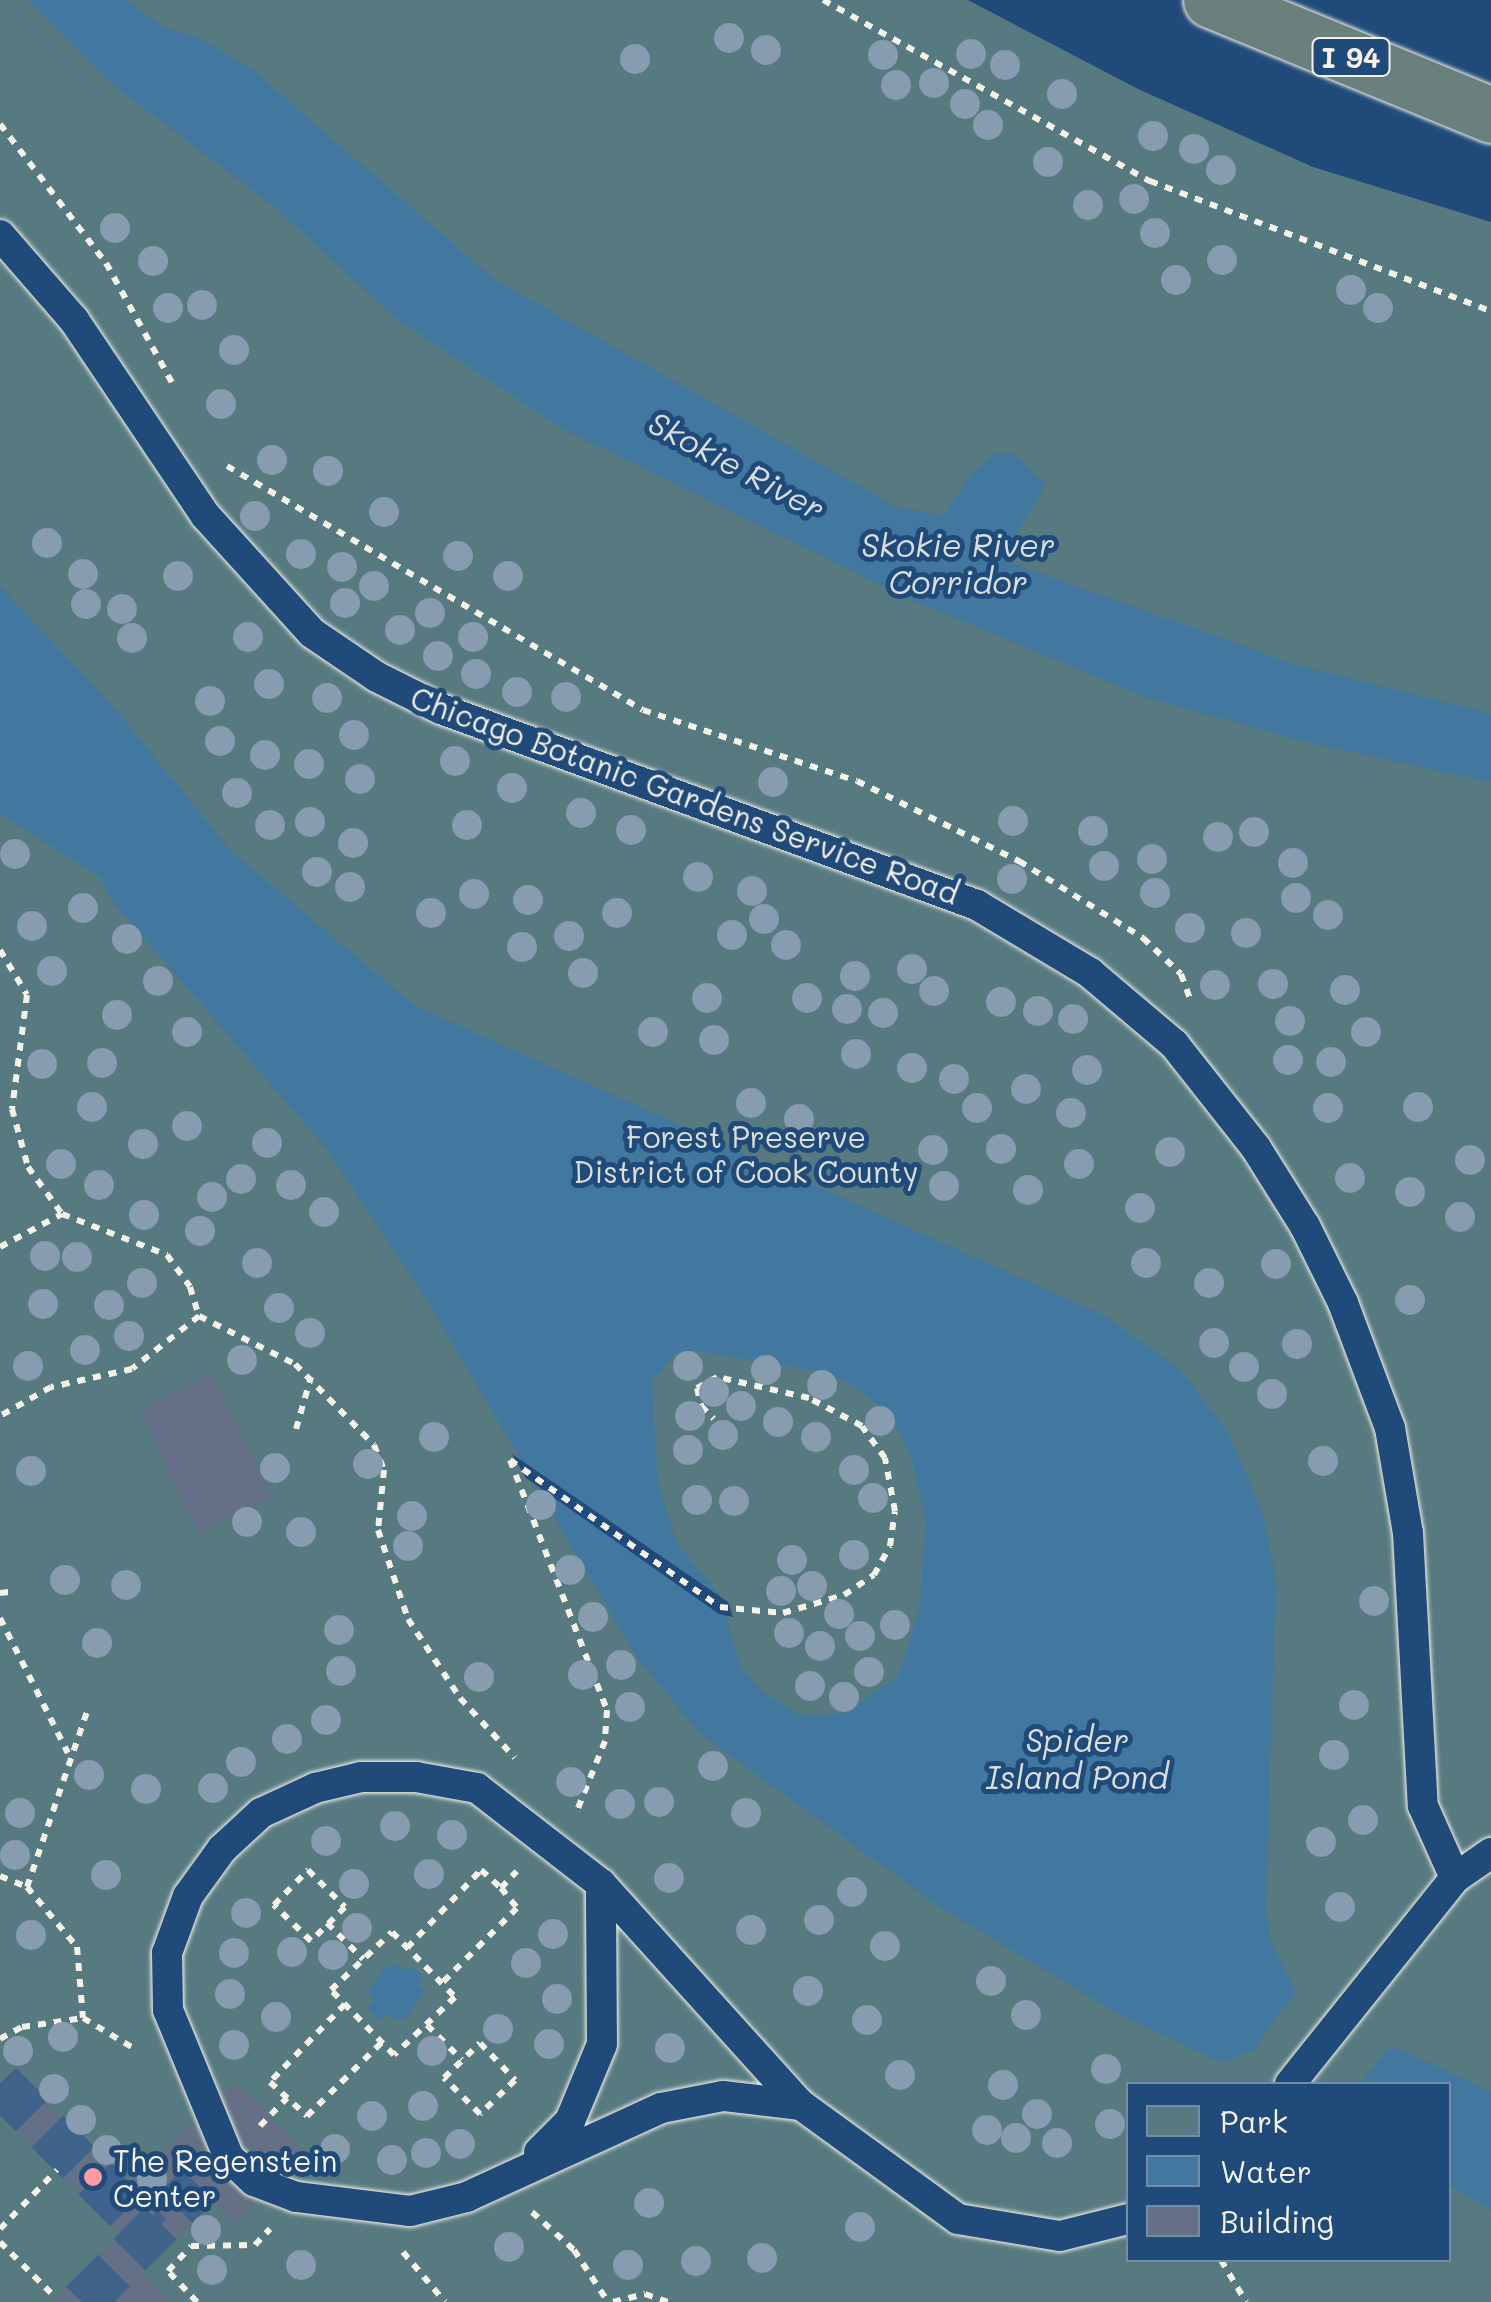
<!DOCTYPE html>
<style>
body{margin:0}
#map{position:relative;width:1491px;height:2302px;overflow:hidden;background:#1f4a7a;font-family:Mali,sans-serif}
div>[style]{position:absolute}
.green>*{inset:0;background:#577a80}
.water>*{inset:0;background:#42789f}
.pier>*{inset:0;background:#1f4a7a}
.building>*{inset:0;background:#656f85}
.pedestrian-tunnel>*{height:45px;margin-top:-22.5px;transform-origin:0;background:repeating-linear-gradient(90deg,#3f638a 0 45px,transparent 0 67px)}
.path>*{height:6px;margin-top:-3px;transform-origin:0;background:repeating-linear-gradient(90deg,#f4f1e8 0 8px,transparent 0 16px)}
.roads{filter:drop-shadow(0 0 2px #f4f1e8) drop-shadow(0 0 2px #f4f1e8)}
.service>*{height:30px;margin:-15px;padding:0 15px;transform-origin:15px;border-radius:15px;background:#1f4a7a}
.motorway>*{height:55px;margin:-27.5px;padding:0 27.5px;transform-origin:27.5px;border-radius:27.5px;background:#6a807d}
.trees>*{width:30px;height:30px;margin:-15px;border-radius:50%;background:#879cae}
.dots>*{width:28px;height:28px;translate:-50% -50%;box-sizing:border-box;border:5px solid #1f4a7a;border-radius:50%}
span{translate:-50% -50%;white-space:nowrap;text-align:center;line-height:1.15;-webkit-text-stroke:10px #1f4a7a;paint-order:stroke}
.shield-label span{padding:2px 8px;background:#1f4a7a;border:2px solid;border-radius:8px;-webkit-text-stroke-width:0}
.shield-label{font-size:28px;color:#f4f1e8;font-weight:700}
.street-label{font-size:30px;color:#f4f1e8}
.park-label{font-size:30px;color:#dcdfd8}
.poi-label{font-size:30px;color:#f4f1e8}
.left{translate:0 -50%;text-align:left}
.water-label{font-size:32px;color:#d9dfdd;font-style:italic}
.legend{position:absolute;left:1126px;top:2082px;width:325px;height:180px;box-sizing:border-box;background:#1f4a7a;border:2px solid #748da6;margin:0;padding:12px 18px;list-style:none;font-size:30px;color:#f4f1e8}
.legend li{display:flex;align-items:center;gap:20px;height:50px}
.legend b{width:50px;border:2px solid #748da6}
</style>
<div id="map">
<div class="green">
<i style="clip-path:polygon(evenodd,0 0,968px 0,1138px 89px,1313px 167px,1491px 222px,1491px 2302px,0 2302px,0 0,1128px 2084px,1448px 2084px,1448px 2260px,1128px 2260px,1128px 2084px)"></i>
</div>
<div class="water">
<i style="clip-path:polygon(27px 0,126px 0,166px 28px,201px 39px,254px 71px,494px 279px,898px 508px,944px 515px,971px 474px,995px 454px,1014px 454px,1046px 484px,1008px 549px,1014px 564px,1299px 666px,1491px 714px,1491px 782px,1310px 743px,1148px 698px,905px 597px,561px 428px,394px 317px,275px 207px,108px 81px)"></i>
<i style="clip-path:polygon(evenodd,0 586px,112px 705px,231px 851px,415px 1006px,1103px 1315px,1181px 1370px,1229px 1434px,1263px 1514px,1276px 1578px,1266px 1910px,1272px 1944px,1296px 1991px,1254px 2050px,1222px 2063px,1115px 2012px,941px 1908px,699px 1733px,635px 1655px,423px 1293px,330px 1153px,112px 901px,101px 878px,0 813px,0 586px,691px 1350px,818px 1371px,852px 1385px,889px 1414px,911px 1456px,926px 1523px,919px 1612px,898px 1677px,844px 1713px,800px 1716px,764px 1693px,741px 1668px,721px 1596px,677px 1544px,658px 1483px,652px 1381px,674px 1355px,691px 1350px)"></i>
<i style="clip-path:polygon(396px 1964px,405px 1971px,412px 1966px,423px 1978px,417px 1984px,425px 1992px,407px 2017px,396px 2020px,388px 2013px,380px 2020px,368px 2009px,375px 2001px,368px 1992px,384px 1968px)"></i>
<i style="clip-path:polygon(1397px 2048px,1491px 2092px,1491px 2210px,1449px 2184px,1448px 2084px,1360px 2084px,1386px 2051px)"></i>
</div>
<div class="pier">
<i style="clip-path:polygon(512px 1454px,728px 1602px,733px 1617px,719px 1614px,526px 1478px)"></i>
</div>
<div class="building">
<i style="clip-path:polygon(210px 1373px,272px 1497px,198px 1533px,140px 1410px)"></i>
<i style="clip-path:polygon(23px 2080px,129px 2185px,194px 2123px,216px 2171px,255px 2202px,234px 2223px,213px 2201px,140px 2273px,168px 2302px,52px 2302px,121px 2234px,0 2111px)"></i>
<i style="clip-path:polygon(235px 2082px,305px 2152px,284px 2172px,245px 2147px,223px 2094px)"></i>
</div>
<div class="pedestrian-tunnel">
<i style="left:0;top:2083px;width:213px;rotate:45.2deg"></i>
<i style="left:82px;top:2302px;width:165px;rotate:-45.2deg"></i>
</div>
<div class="path">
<i style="left:823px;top:0;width:374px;rotate:29deg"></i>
<i style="left:1150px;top:181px;width:365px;rotate:20.9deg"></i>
<i style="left:0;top:124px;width:175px;rotate:52.7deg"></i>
<i style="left:106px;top:263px;width:141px;rotate:61.1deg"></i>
<i style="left:227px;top:466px;width:482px;rotate:30.4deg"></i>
<i style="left:643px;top:710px;width:225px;rotate:18.4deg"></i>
<i style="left:857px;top:781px;width:181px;rotate:26.3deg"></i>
<i style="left:1019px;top:861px;width:146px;rotate:31.8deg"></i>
<i style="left:1143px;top:938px;width:52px;rotate:43.5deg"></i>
<i style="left:1181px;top:974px;width:30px;rotate:70deg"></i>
<i style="left:0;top:950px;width:52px;rotate:59deg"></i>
<i style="left:27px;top:995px;width:115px;rotate:97.5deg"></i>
<i style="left:12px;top:1109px;width:60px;rotate:74.6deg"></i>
<i style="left:28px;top:1167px;width:58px;rotate:54.1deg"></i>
<i style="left:62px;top:1214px;width:113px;rotate:21.3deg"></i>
<i style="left:167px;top:1255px;width:39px;rotate:54deg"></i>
<i style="left:190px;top:1287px;width:30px;rotate:73deg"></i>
<i style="left:199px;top:1316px;width:85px;rotate:141.7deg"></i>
<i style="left:132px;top:1369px;width:83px;rotate:167.5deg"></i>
<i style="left:51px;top:1387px;width:59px;rotate:150.4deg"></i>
<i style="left:0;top:1247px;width:70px;rotate:-28deg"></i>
<i style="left:199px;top:1316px;width:107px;rotate:26.6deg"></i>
<i style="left:295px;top:1364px;width:113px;rotate:45.7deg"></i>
<i style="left:374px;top:1445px;width:27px;rotate:68deg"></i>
<i style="left:384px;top:1470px;width:60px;rotate:95.7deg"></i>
<i style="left:378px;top:1530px;width:94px;rotate:71.4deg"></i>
<i style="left:408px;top:1619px;width:95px;rotate:56.6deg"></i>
<i style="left:460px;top:1698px;width:81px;rotate:47.5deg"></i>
<i style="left:296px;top:1429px;width:54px;rotate:-73.9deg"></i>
<i style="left:510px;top:1460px;width:256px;rotate:35deg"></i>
<i style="left:720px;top:1607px;width:63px;rotate:5.4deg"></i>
<i style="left:783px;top:1613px;width:64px;rotate:-16.4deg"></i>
<i style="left:844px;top:1595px;width:36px;rotate:-34deg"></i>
<i style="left:874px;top:1575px;width:33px;rotate:-61deg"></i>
<i style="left:890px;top:1546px;width:35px;rotate:-82deg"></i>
<i style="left:895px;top:1511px;width:54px;rotate:-100.7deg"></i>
<i style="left:885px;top:1458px;width:39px;rotate:-126deg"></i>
<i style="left:862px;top:1426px;width:60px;rotate:-152.2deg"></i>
<i style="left:809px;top:1398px;width:94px;rotate:-167.1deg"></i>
<i style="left:717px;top:1377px;width:23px;rotate:151deg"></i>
<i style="left:697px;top:1388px;width:18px;rotate:77deg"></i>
<i style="left:701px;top:1406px;width:18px;rotate:45deg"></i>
<i style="left:510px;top:1460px;width:268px;rotate:68.8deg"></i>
<i style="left:607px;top:1710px;width:31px;rotate:94deg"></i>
<i style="left:605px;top:1741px;width:78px;rotate:111.9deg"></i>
<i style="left:0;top:1593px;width:9px;rotate:-6deg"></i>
<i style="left:0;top:1618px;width:151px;rotate:63.3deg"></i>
<i style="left:308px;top:1870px;width:52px;rotate:45deg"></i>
<i style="left:345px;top:1907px;width:48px;rotate:135deg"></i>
<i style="left:311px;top:1941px;width:52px;rotate:-135.8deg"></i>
<i style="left:274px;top:1905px;width:49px;rotate:-45.8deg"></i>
<i style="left:0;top:1876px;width:29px;rotate:22deg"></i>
<i style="left:27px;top:1887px;width:78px;rotate:50.2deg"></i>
<i style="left:77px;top:1947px;width:71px;rotate:85.2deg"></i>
<i style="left:27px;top:1887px;width:188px;rotate:-71.1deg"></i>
<i style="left:501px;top:1888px;width:23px;rotate:-47deg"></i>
<i style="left:327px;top:1923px;width:51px;rotate:45deg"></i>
<i style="left:392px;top:1932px;width:91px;rotate:45.9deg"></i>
<i style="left:455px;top:1997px;width:84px;rotate:136.4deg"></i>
<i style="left:394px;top:2055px;width:91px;rotate:-134.1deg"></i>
<i style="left:331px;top:1990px;width:84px;rotate:-43.6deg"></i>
<i style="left:407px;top:1948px;width:108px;rotate:-46.5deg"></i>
<i style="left:481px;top:1870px;width:27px;rotate:42deg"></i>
<i style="left:501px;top:1888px;width:26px;rotate:51deg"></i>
<i style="left:517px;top:1908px;width:106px;rotate:135deg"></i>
<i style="left:345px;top:2004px;width:108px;rotate:133.9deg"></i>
<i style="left:270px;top:2082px;width:50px;rotate:42.6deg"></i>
<i style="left:307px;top:2116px;width:105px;rotate:-44.6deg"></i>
<i style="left:427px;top:2025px;width:49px;rotate:45deg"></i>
<i style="left:0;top:2039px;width:25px;rotate:-29deg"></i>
<i style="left:22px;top:2027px;width:62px;rotate:-8.4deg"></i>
<i style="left:83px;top:2018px;width:61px;rotate:30.8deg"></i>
<i style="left:480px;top:2043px;width:51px;rotate:46.6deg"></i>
<i style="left:515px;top:2080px;width:49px;rotate:135.8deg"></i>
<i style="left:480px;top:2114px;width:51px;rotate:-135deg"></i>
<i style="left:444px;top:2078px;width:50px;rotate:-44.2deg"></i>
<i style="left:260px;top:2126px;width:39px;rotate:-46deg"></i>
<i style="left:532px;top:2212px;width:57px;rotate:42.1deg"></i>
<i style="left:574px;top:2250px;width:62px;rotate:56.8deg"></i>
<i style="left:0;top:2229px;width:82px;rotate:-46deg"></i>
<i style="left:0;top:2242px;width:79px;rotate:45deg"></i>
<i style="left:403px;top:2252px;width:65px;rotate:50deg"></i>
<i style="left:1221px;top:2260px;width:49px;rotate:59.2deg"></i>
<i style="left:197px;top:2302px;width:42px;rotate:-133.1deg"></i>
<i style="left:168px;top:2271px;width:34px;rotate:-47deg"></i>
<i style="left:191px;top:2246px;width:64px;rotate:-0.9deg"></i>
<i style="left:255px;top:2245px;width:22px;rotate:-47deg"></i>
<i style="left:613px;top:2302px;width:33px;rotate:-14deg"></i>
<i style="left:645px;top:2294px;width:24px;rotate:19deg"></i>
</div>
<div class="roads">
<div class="service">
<i style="left:0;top:235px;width:113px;rotate:49deg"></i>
<i style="left:74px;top:320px;width:235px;rotate:56.1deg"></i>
<i style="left:205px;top:515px;width:159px;rotate:47.8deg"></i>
<i style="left:312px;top:633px;width:78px;rotate:34.1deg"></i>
<i style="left:377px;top:677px;width:72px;rotate:26.6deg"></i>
<i style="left:441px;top:709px;width:571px;rotate:20.09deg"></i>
<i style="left:977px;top:905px;width:132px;rotate:31deg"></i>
<i style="left:1090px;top:973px;width:110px;rotate:40.2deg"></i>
<i style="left:1174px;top:1044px;width:132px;rotate:51.7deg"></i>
<i style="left:1256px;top:1148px;width:92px;rotate:57.9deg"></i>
<i style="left:1305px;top:1226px;width:86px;rotate:63.7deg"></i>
<i style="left:1343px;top:1303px;width:134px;rotate:69.4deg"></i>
<i style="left:1390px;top:1428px;width:107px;rotate:80.3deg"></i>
<i style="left:1408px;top:1533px;width:273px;rotate:86.9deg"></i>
<i style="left:1423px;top:1806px;width:79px;rotate:66deg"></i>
<i style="left:1290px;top:2084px;width:264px;rotate:-51.3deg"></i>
<i style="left:1455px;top:1878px;width:44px;rotate:-34.8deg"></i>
<i style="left:801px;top:2105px;width:79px;rotate:-173.4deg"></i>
<i style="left:723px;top:2096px;width:63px;rotate:169deg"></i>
<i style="left:661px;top:2108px;width:213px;rotate:155.4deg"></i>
<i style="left:467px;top:2197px;width:59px;rotate:166.2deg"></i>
<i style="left:410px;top:2211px;width:115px;rotate:-173deg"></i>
<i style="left:296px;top:2197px;width:45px;rotate:-159.1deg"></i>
<i style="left:254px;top:2181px;width:34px;rotate:-137deg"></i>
<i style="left:229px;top:2158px;width:160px;rotate:-112.4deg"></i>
<i style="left:168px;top:2010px;width:57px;rotate:-91deg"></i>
<i style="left:167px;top:1953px;width:61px;rotate:-69.8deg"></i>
<i style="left:188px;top:1896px;width:58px;rotate:-54.1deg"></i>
<i style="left:222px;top:1849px;width:53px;rotate:-42.7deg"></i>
<i style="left:261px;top:1813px;width:60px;rotate:-24.8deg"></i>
<i style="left:315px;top:1788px;width:47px;rotate:-13.4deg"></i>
<i style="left:361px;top:1777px;width:55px"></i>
<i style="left:416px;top:1777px;width:62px;rotate:10.2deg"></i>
<i style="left:477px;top:1788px;width:157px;rotate:37.7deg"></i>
<i style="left:601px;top:1884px;width:298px;rotate:47.9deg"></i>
<i style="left:801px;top:2105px;width:194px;rotate:36deg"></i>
<i style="left:958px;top:2219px;width:103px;rotate:9.5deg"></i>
<i style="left:1060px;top:2236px;width:70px;rotate:-14deg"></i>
<i style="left:539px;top:2152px;width:44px;rotate:-45deg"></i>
<i style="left:570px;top:2121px;width:83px;rotate:-67.4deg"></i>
<i style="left:602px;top:2044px;width:160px;rotate:-90.4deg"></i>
</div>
<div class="motorway">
<i style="left:1211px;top:0;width:303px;rotate:22.3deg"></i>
</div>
</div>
<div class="trees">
<i style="left:729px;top:38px"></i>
<i style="left:766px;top:50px"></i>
<i style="left:971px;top:54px"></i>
<i style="left:883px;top:55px"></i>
<i style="left:635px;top:59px"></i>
<i style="left:1005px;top:65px"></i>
<i style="left:934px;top:83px"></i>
<i style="left:896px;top:85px"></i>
<i style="left:1062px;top:94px"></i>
<i style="left:965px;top:104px"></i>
<i style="left:988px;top:125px"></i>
<i style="left:1153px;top:136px"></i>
<i style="left:1194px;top:149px"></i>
<i style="left:1048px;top:162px"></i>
<i style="left:1221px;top:170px"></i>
<i style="left:1134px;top:199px"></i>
<i style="left:1088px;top:205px"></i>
<i style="left:115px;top:228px"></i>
<i style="left:1155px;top:233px"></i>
<i style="left:1222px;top:260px"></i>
<i style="left:153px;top:261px"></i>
<i style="left:1176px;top:280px"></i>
<i style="left:1351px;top:290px"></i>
<i style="left:202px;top:305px"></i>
<i style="left:168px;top:308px"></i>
<i style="left:1378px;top:308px"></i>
<i style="left:234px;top:350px"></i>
<i style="left:221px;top:404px"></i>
<i style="left:272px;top:460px"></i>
<i style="left:328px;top:471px"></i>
<i style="left:384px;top:512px"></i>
<i style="left:255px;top:516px"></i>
<i style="left:47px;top:543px"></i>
<i style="left:301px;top:554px"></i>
<i style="left:458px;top:556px"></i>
<i style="left:342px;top:567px"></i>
<i style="left:83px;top:574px"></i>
<i style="left:178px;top:576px"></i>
<i style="left:508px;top:576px"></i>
<i style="left:374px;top:586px"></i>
<i style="left:345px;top:603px"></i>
<i style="left:86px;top:604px"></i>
<i style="left:122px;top:609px"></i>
<i style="left:430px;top:613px"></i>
<i style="left:400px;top:630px"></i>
<i style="left:248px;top:637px"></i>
<i style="left:473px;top:637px"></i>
<i style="left:132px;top:638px"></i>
<i style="left:438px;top:656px"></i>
<i style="left:476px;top:674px"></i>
<i style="left:269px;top:684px"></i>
<i style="left:517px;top:692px"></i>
<i style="left:566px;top:697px"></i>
<i style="left:327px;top:698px"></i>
<i style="left:210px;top:701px"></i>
<i style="left:354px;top:735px"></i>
<i style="left:220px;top:741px"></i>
<i style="left:265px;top:755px"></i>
<i style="left:455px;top:761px"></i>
<i style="left:309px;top:764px"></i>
<i style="left:360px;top:779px"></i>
<i style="left:773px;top:782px"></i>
<i style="left:512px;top:788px"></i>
<i style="left:237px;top:793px"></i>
<i style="left:581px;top:813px"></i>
<i style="left:1013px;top:821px"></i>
<i style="left:310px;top:822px"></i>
<i style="left:270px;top:825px"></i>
<i style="left:467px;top:825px"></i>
<i style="left:631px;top:830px"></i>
<i style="left:1093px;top:831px"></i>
<i style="left:1254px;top:832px"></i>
<i style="left:1218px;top:837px"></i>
<i style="left:353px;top:843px"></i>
<i style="left:15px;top:854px"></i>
<i style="left:1152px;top:859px"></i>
<i style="left:1293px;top:863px"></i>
<i style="left:1104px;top:866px"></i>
<i style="left:317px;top:872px"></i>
<i style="left:698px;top:877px"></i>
<i style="left:1012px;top:879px"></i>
<i style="left:350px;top:887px"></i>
<i style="left:752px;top:891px"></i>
<i style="left:1155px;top:893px"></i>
<i style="left:474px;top:894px"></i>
<i style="left:1296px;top:898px"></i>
<i style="left:528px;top:900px"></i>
<i style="left:83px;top:908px"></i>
<i style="left:431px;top:913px"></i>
<i style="left:617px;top:913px"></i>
<i style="left:1328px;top:915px"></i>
<i style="left:764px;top:919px"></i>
<i style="left:32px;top:926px"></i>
<i style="left:1190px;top:928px"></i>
<i style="left:1246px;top:933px"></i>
<i style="left:732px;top:935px"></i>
<i style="left:569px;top:936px"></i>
<i style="left:127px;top:939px"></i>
<i style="left:786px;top:945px"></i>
<i style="left:522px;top:947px"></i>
<i style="left:912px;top:969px"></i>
<i style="left:52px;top:971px"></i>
<i style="left:583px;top:973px"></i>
<i style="left:855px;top:976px"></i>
<i style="left:158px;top:981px"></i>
<i style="left:1273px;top:984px"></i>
<i style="left:1215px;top:985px"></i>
<i style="left:1345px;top:990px"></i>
<i style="left:934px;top:991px"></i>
<i style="left:707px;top:998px"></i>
<i style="left:807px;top:998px"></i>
<i style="left:1001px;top:1002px"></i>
<i style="left:847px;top:1009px"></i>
<i style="left:1038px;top:1011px"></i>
<i style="left:883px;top:1013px"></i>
<i style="left:117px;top:1015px"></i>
<i style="left:1073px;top:1019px"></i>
<i style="left:1290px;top:1021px"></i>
<i style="left:187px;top:1032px"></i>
<i style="left:653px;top:1032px"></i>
<i style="left:1366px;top:1032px"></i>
<i style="left:714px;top:1040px"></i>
<i style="left:856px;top:1054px"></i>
<i style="left:1288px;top:1060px"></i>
<i style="left:1331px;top:1062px"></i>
<i style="left:102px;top:1063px"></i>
<i style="left:42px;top:1064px"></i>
<i style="left:912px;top:1068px"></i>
<i style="left:1087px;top:1070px"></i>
<i style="left:954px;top:1079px"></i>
<i style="left:1026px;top:1089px"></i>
<i style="left:751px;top:1103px"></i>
<i style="left:92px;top:1107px"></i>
<i style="left:1418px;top:1107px"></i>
<i style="left:977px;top:1108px"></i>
<i style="left:1328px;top:1108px"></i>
<i style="left:1071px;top:1113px"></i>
<i style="left:799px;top:1119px"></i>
<i style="left:187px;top:1126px"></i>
<i style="left:267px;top:1143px"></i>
<i style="left:143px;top:1144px"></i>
<i style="left:1001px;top:1149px"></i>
<i style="left:933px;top:1150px"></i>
<i style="left:1170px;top:1152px"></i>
<i style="left:1470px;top:1160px"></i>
<i style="left:61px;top:1164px"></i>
<i style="left:1079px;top:1164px"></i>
<i style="left:1350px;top:1178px"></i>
<i style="left:241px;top:1179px"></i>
<i style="left:99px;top:1185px"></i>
<i style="left:291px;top:1185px"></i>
<i style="left:944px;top:1186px"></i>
<i style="left:1028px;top:1190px"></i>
<i style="left:1410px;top:1192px"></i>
<i style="left:212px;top:1197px"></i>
<i style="left:1140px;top:1208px"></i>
<i style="left:324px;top:1212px"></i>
<i style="left:144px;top:1215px"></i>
<i style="left:1460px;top:1217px"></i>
<i style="left:200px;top:1231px"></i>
<i style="left:45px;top:1256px"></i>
<i style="left:77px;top:1257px"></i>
<i style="left:257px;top:1263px"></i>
<i style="left:1146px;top:1263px"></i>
<i style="left:1276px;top:1264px"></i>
<i style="left:142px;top:1283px"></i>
<i style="left:1209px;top:1283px"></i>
<i style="left:1410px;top:1300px"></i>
<i style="left:43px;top:1304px"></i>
<i style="left:109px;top:1305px"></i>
<i style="left:279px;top:1308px"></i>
<i style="left:310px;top:1333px"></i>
<i style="left:129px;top:1336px"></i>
<i style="left:1214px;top:1343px"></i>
<i style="left:1297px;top:1344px"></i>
<i style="left:85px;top:1350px"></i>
<i style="left:242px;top:1360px"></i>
<i style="left:28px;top:1366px"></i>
<i style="left:688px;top:1366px"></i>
<i style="left:1244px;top:1367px"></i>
<i style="left:766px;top:1370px"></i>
<i style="left:822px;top:1385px"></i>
<i style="left:714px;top:1392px"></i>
<i style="left:1272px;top:1394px"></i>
<i style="left:741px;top:1406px"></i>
<i style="left:690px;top:1416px"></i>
<i style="left:880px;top:1421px"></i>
<i style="left:778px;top:1422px"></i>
<i style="left:723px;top:1435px"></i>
<i style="left:434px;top:1437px"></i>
<i style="left:816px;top:1437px"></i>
<i style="left:688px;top:1450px"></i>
<i style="left:1323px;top:1461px"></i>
<i style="left:368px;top:1464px"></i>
<i style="left:275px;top:1468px"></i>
<i style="left:854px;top:1470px"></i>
<i style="left:31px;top:1471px"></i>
<i style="left:873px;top:1498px"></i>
<i style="left:697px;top:1500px"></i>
<i style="left:734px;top:1501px"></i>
<i style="left:541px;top:1505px"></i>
<i style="left:412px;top:1516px"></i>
<i style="left:247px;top:1522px"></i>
<i style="left:301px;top:1532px"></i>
<i style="left:408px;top:1546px"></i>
<i style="left:854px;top:1555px"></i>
<i style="left:792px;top:1560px"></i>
<i style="left:570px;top:1570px"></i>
<i style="left:65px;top:1580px"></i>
<i style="left:126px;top:1585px"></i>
<i style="left:812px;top:1586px"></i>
<i style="left:781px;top:1591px"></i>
<i style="left:1374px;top:1601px"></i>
<i style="left:839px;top:1614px"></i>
<i style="left:593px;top:1617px"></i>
<i style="left:895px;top:1625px"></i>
<i style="left:339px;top:1630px"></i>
<i style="left:789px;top:1633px"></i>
<i style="left:860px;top:1636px"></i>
<i style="left:97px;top:1643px"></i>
<i style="left:820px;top:1646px"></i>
<i style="left:621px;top:1665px"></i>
<i style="left:341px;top:1671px"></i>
<i style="left:869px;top:1672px"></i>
<i style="left:583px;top:1675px"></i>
<i style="left:479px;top:1677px"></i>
<i style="left:810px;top:1686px"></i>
<i style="left:844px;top:1697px"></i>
<i style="left:1354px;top:1705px"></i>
<i style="left:630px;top:1707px"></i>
<i style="left:326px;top:1720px"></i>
<i style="left:287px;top:1739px"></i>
<i style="left:1334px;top:1755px"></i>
<i style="left:241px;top:1762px"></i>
<i style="left:713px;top:1766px"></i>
<i style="left:89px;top:1775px"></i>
<i style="left:571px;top:1782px"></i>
<i style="left:213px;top:1788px"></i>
<i style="left:146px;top:1789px"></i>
<i style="left:659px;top:1802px"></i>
<i style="left:620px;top:1804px"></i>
<i style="left:20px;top:1813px"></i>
<i style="left:746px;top:1813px"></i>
<i style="left:1363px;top:1820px"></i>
<i style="left:395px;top:1826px"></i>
<i style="left:452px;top:1835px"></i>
<i style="left:326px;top:1841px"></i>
<i style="left:1321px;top:1842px"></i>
<i style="left:15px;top:1855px"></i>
<i style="left:429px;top:1874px"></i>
<i style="left:106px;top:1875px"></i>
<i style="left:669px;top:1878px"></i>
<i style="left:354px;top:1884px"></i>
<i style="left:852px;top:1892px"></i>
<i style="left:1340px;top:1907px"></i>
<i style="left:246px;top:1913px"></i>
<i style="left:819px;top:1920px"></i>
<i style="left:357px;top:1928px"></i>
<i style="left:751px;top:1930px"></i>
<i style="left:553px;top:1934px"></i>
<i style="left:31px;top:1935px"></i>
<i style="left:885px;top:1946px"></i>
<i style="left:292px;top:1952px"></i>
<i style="left:234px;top:1953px"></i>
<i style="left:333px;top:1955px"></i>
<i style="left:526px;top:1963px"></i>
<i style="left:991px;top:1981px"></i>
<i style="left:808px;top:1991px"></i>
<i style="left:230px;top:1994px"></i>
<i style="left:557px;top:1999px"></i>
<i style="left:1026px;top:2015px"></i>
<i style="left:276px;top:2017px"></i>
<i style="left:867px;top:2020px"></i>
<i style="left:498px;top:2029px"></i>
<i style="left:63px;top:2037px"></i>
<i style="left:549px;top:2044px"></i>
<i style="left:234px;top:2045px"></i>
<i style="left:670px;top:2048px"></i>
<i style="left:18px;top:2051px"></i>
<i style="left:432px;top:2051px"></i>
<i style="left:1106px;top:2069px"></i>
<i style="left:900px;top:2075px"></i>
<i style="left:1003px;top:2085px"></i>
<i style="left:54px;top:2089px"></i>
<i style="left:423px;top:2106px"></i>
<i style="left:1037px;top:2114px"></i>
<i style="left:372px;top:2116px"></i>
<i style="left:81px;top:2120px"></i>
<i style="left:1110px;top:2124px"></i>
<i style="left:987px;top:2130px"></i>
<i style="left:1016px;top:2138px"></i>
<i style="left:1057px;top:2143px"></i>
<i style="left:460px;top:2144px"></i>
<i style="left:335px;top:2149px"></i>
<i style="left:107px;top:2150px"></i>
<i style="left:426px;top:2153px"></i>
<i style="left:392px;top:2160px"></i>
<i style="left:152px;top:2179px"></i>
<i style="left:649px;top:2203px"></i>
<i style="left:860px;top:2227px"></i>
<i style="left:206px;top:2230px"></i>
<i style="left:509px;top:2247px"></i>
<i style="left:762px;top:2258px"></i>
<i style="left:696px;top:2261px"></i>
<i style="left:301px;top:2265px"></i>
<i style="left:628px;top:2265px"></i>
<i style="left:212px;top:2270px"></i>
</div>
<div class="dots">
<i style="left:93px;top:2177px;background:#ff9aa2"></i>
</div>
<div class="shield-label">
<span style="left:1351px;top:57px">I 94</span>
</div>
<div class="street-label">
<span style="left:685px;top:795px;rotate:20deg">Chicago Botanic Gardens Service Road</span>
</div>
<div class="park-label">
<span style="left:746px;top:1153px">Forest Preserve<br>District of Cook County</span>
</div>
<div class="poi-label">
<span class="left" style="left:113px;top:2177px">The Regenstein<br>Center</span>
</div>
<div class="water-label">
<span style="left:737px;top:465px;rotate:28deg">Skokie River</span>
<span style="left:958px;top:563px">Skokie River<br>Corridor</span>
<span style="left:1077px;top:1758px">Spider<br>Island Pond</span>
</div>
<ul class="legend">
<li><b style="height:28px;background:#577a80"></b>Park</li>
<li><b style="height:28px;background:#42789f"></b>Water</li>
<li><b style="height:28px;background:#656f85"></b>Building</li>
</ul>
</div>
